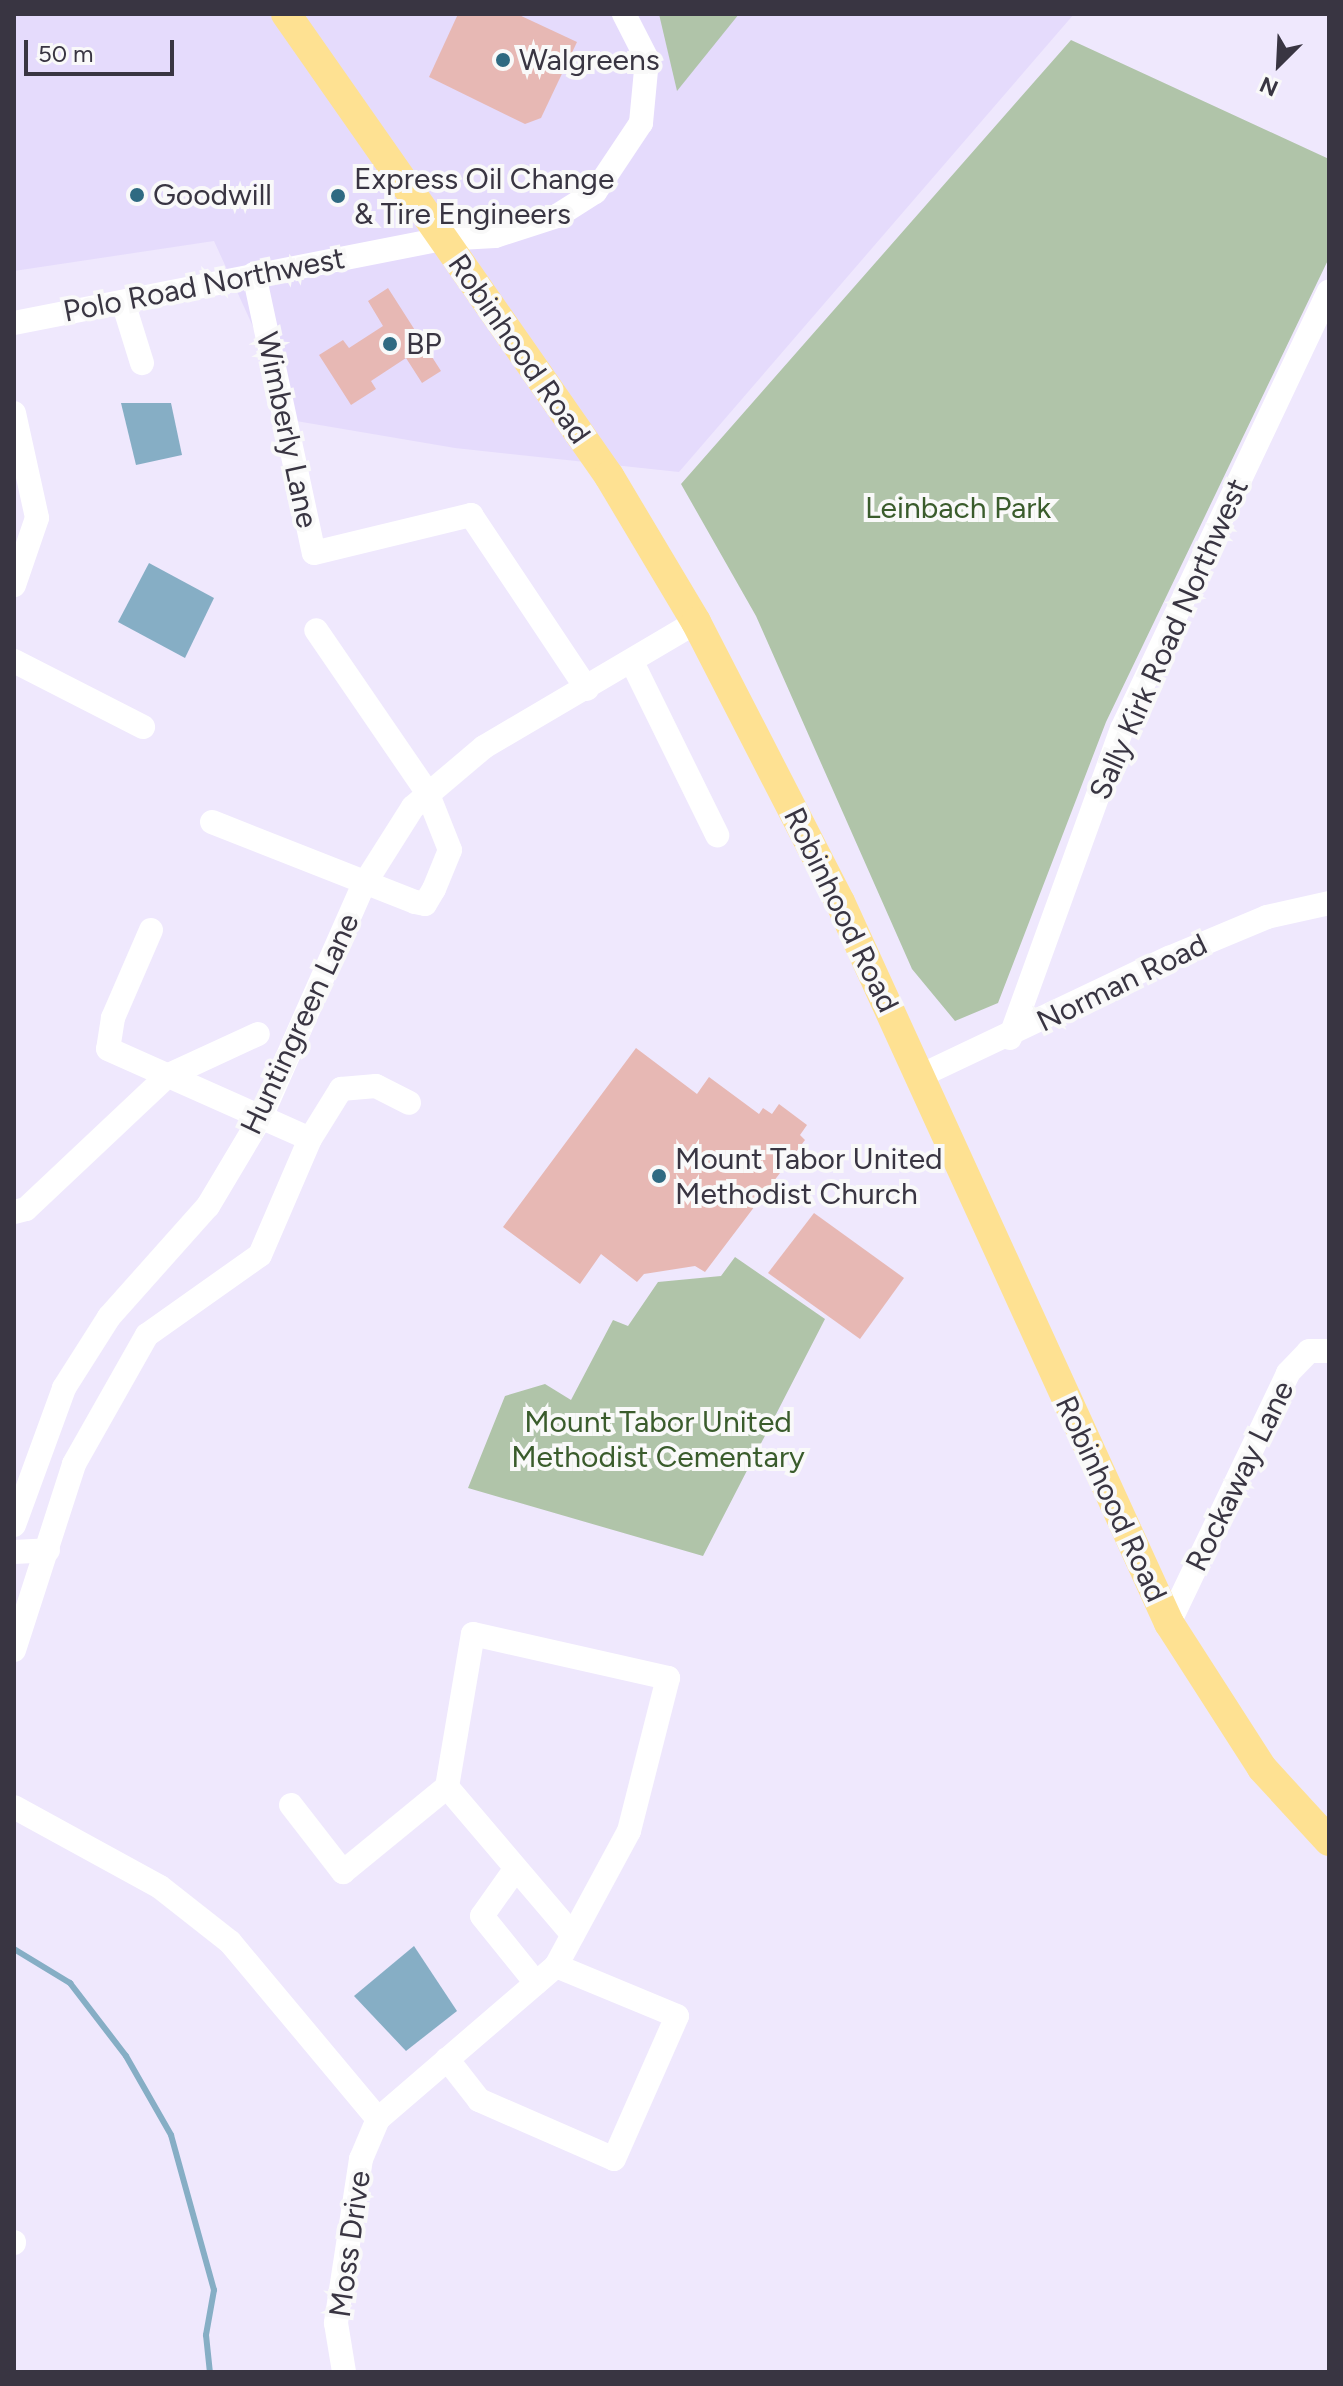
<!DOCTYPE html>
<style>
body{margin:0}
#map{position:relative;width:1343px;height:2386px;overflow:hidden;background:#efe8fd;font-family:Figtree,sans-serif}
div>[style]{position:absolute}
.built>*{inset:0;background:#e5dbfc}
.green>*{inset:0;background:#b0c4a9}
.water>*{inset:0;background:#86aec5}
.stream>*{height:6px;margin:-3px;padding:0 3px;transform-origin:3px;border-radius:3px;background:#86aec5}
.building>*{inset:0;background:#e7b8b4}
.minor>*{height:24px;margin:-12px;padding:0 12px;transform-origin:12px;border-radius:12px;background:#fff}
.major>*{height:30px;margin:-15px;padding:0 15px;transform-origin:15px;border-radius:15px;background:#fee192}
.dots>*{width:22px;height:22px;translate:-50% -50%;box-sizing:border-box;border:4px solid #f9f9f9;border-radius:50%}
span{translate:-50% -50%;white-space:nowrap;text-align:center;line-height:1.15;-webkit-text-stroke:8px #f9f9f9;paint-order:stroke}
.poi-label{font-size:30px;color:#393542}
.left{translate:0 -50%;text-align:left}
.street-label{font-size:30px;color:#393542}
.park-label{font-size:30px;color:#3a5c2c}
.frame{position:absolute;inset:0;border:16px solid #393542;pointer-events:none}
.north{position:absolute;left:1239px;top:24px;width:80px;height:80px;-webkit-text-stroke:6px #f9f9f9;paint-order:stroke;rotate:204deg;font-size:22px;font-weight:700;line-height:32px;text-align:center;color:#393542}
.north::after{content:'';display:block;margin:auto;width:28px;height:36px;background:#393542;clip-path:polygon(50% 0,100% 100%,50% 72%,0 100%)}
.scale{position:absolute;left:24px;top:40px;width:150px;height:36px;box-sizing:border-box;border:4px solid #393542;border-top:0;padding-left:10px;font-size:24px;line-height:28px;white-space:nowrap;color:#393542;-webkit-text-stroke:6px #f9f9f9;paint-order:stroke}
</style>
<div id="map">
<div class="built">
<i style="clip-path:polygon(14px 14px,1074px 14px,679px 472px,455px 448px,296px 421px,214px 241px,14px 271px)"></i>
</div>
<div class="green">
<i style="clip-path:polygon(659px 14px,739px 14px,677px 91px)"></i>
<i style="clip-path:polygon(1071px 40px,1329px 159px,1329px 258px,1106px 722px,998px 1003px,955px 1021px,912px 969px,756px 616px,681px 484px)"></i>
<i style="clip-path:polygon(735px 1257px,825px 1319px,703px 1556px,468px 1488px,505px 1396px,545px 1384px,571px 1400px,613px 1320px,628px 1326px,658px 1282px,721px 1276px)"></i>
</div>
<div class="water">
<i style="clip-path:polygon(121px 403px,171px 403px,182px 455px,136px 465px)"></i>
<i style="clip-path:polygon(149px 563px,214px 598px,185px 658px,118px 622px)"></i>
<i style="clip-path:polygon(414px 1946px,457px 2011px,406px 2051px,354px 1996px)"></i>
</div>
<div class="stream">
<i style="left:14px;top:1949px;width:66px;rotate:31.3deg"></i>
<i style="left:70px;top:1983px;width:92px;rotate:52.5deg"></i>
<i style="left:126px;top:2056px;width:91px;rotate:60.3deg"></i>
<i style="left:171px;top:2135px;width:161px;rotate:74.5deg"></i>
<i style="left:214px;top:2290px;width:46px;rotate:100.1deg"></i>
<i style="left:206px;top:2335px;width:37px;rotate:84deg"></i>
</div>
<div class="building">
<i style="clip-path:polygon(458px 14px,517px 14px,577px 42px,541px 118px,525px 124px,429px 77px)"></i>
<i style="clip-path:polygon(388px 288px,441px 371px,422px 383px,406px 358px,371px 381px,376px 389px,351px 405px,319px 355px,343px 340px,349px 348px,383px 326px,368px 301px)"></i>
<i style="clip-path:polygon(636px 1048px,697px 1094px,709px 1077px,759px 1114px,763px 1108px,772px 1114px,779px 1104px,807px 1125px,800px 1135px,805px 1140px,705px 1272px,695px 1266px,644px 1274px,637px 1282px,601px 1254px,580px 1284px,503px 1227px)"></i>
<i style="clip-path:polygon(814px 1213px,904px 1278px,860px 1339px,768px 1273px)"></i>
</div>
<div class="minor">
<i style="left:254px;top:274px;width:285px;rotate:77.9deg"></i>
<i style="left:314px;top:553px;width:162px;rotate:-13.6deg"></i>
<i style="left:471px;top:515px;width:209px;rotate:56.3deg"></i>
<i style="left:123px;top:302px;width:64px;rotate:72.7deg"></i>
<i style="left:14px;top:323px;width:435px;rotate:-11.1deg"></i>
<i style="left:441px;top:239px;width:54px;rotate:-3.2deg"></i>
<i style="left:495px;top:236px;width:65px;rotate:-17.9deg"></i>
<i style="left:557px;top:216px;width:45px;rotate:-32.3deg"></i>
<i style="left:595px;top:192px;width:83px;rotate:-56.3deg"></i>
<i style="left:641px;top:123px;width:64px;rotate:-84.6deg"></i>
<i style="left:647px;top:59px;width:51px;rotate:-117.1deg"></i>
<i style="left:14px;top:413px;width:107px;rotate:77.6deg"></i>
<i style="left:37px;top:518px;width:71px;rotate:108.9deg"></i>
<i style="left:14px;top:661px;width:145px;rotate:27.1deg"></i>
<i style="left:633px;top:664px;width:191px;rotate:63.8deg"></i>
<i style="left:212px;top:822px;width:218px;rotate:21.5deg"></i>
<i style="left:415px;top:902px;width:10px;rotate:11deg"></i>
<i style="left:425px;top:904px;width:17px;rotate:-59deg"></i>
<i style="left:434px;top:889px;width:42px;rotate:-67.7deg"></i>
<i style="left:450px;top:850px;width:62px;rotate:-111.6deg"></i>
<i style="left:427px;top:792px;width:196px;rotate:-124.4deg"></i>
<i style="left:151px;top:930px;width:96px;rotate:113.4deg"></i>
<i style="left:113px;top:1018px;width:31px;rotate:99deg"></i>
<i style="left:108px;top:1049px;width:221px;rotate:24deg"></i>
<i style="left:1010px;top:1038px;width:329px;rotate:-70.1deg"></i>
<i style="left:1122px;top:729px;width:484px;rotate:-64.7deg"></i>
<i style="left:920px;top:1076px;width:276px;rotate:-25.4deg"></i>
<i style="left:1169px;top:958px;width:106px;rotate:-22.7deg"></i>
<i style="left:1267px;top:917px;width:64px;rotate:-12.7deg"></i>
<i style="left:14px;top:1212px;width:12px;rotate:-14deg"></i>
<i style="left:26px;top:1209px;width:194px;rotate:-43.3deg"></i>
<i style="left:167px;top:1076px;width:100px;rotate:-24.8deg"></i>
<i style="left:14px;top:1525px;width:146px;rotate:-69.9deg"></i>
<i style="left:64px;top:1388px;width:84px;rotate:-57.6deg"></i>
<i style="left:109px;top:1317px;width:149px;rotate:-48.3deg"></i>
<i style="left:208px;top:1206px;width:104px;rotate:-59.2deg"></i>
<i style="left:261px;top:1117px;width:253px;rotate:-66.2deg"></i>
<i style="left:363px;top:886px;width:93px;rotate:-57.7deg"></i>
<i style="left:413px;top:807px;width:93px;rotate:-40.2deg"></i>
<i style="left:484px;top:747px;width:246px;rotate:-30.5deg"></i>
<i style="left:14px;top:1552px;width:34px;rotate:-3deg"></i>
<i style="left:1169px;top:1623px;width:277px;rotate:-64.5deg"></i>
<i style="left:1288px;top:1373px;width:30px;rotate:-46deg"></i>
<i style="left:1309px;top:1351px;width:20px"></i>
<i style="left:14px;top:1650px;width:195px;rotate:-72.1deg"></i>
<i style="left:74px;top:1464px;width:148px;rotate:-60.5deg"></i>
<i style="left:147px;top:1335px;width:138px;rotate:-35.3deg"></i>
<i style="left:260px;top:1255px;width:126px;rotate:-66.7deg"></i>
<i style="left:310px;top:1139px;width:59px;rotate:-58.2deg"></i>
<i style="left:341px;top:1089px;width:35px;rotate:-5deg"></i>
<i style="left:376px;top:1086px;width:37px;rotate:27deg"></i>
<i style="left:447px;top:1787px;width:194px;rotate:49.6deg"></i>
<i style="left:291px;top:1805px;width:85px;rotate:52.2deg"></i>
<i style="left:343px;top:1872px;width:134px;rotate:-39.3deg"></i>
<i style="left:447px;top:1787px;width:155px;rotate:-80.4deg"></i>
<i style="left:473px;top:1634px;width:200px;rotate:12.7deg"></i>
<i style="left:668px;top:1678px;width:158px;rotate:104.3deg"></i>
<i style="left:629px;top:1831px;width:153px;rotate:118.4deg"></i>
<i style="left:556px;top:1966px;width:235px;rotate:139.3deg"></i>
<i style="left:378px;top:2119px;width:43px;rotate:113deg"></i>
<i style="left:361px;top:2159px;width:166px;rotate:98.7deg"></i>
<i style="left:336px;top:2323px;width:50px;rotate:80.7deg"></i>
<i style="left:14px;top:1807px;width:166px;rotate:28.7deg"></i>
<i style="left:160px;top:1887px;width:89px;rotate:38.2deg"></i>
<i style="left:230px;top:1942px;width:231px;rotate:50.1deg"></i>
<i style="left:514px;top:1871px;width:55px;rotate:125.4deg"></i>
<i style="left:482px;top:1916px;width:86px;rotate:51.1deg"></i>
<i style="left:447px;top:2059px;width:52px;rotate:52deg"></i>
<i style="left:479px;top:2100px;width:147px;rotate:23.6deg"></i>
<i style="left:614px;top:2159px;width:156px;rotate:-66.2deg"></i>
<i style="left:677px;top:2016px;width:131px;rotate:-157.5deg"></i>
<i style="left:14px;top:2242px;width:1px;rotate:90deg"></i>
</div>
<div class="major">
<i style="left:286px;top:14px;width:564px;rotate:55.04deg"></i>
<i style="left:609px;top:476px;width:170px;rotate:59.2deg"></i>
<i style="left:696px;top:622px;width:315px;rotate:62.8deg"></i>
<i style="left:840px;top:902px;width:793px;rotate:65.47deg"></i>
<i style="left:1169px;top:1623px;width:172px;rotate:57.3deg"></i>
<i style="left:1262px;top:1768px;width:99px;rotate:47.5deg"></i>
</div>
<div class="dots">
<i style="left:503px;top:60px;background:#2f6a82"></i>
<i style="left:137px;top:195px;background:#2f6a82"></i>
<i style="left:338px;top:196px;background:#2f6a82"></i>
<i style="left:390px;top:344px;background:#2f6a82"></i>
<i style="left:659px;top:1176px;background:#2f6a82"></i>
</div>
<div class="poi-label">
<span class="left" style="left:519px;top:60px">Walgreens</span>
<span class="left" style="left:354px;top:196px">Express Oil Change<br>&amp; Tire Engineers</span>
<span class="left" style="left:153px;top:195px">Goodwill</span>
<span class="left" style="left:406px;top:344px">BP</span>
<span class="left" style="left:675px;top:1176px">Mount Tabor United<br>Methodist Church</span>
</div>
<div class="street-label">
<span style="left:204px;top:285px;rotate:-11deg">Polo Road Northwest</span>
<span style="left:519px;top:349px;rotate:55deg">Robinhood Road</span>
<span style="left:287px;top:430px;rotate:78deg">Wimberly Lane</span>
<span style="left:1169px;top:639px;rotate:-66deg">Sally Kirk Road Northwest</span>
<span style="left:841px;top:910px;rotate:64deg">Robinhood Road</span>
<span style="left:1122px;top:983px;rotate:-26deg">Norman Road</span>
<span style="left:300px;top:1024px;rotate:-65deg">Huntingreen Lane</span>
<span style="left:1240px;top:1476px;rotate:-64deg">Rockaway Lane</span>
<span style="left:1111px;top:1499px;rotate:65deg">Robinhood Road</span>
<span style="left:350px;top:2244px;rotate:-82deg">Moss Drive</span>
</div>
<div class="park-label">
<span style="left:958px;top:508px">Leinbach Park</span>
<span style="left:658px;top:1439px">Mount Tabor United<br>Methodist Cementary</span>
</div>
<div class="frame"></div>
<div class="north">N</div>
<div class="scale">50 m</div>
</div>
